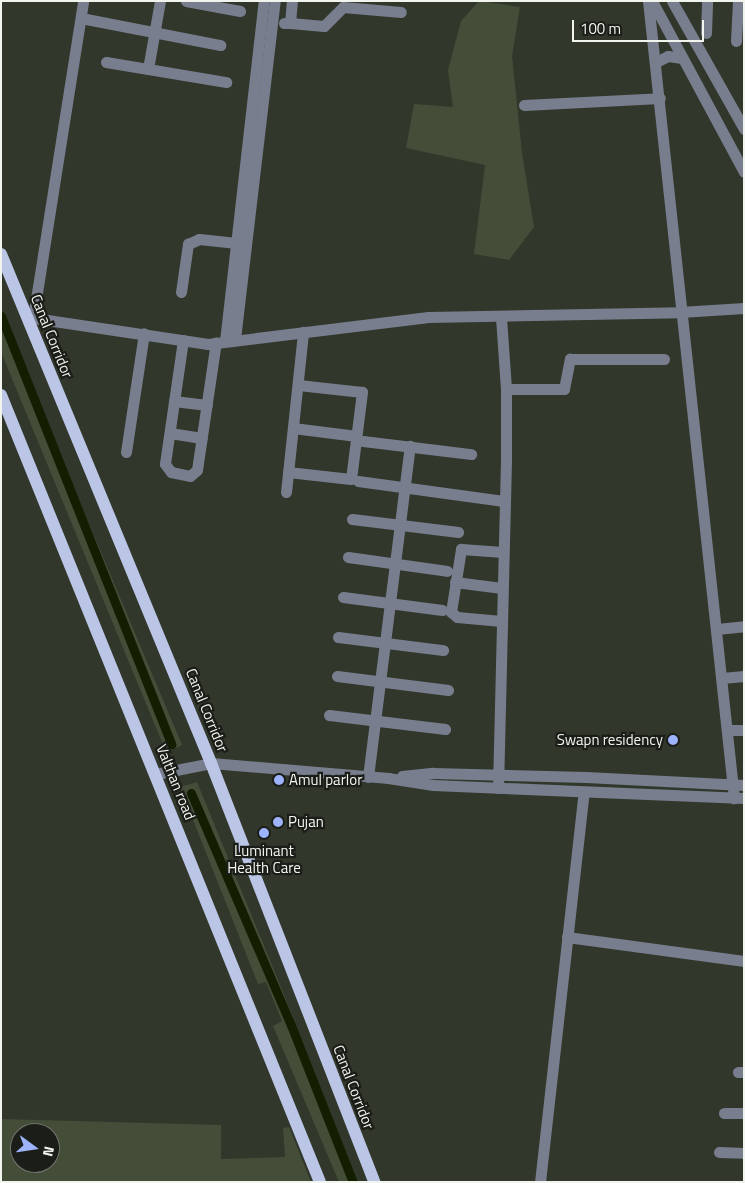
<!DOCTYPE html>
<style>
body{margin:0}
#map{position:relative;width:745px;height:1183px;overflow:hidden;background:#32372b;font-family:"Titillium Web",sans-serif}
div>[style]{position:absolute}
.green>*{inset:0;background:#444d38}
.canal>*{height:9px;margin:-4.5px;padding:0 4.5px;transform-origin:4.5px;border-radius:4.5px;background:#131e00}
.minor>*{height:11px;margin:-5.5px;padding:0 5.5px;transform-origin:5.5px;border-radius:5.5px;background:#787e8e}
.major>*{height:12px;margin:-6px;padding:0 6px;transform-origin:6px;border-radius:6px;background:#bbc6e7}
.dots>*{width:14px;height:14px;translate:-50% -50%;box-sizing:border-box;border:2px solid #1b1e18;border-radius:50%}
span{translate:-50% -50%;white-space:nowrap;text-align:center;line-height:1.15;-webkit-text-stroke:4.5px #1b1e18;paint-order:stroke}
.street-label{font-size:15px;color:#f1f5ed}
.poi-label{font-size:15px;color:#f1f5ed}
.right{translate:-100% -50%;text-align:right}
.left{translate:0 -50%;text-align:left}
.frame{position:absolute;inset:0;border:2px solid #f1f5ed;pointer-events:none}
.north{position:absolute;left:10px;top:1123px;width:50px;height:50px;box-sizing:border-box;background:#1b1e18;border:1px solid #71746d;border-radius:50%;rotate:104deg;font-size:14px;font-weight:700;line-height:20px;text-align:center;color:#f1f5ed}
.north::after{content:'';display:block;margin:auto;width:18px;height:22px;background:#9db4fd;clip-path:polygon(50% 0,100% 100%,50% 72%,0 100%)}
.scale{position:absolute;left:572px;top:20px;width:132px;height:22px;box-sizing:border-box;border:2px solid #f1f5ed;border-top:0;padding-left:6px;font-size:15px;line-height:18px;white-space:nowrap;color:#f1f5ed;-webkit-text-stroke:4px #1b1e18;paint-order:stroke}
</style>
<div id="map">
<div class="green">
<i style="clip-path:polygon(479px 1px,520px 7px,512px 56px,522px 153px,534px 227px,509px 260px,474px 254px,485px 165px,406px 148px,414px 104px,453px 107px,448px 70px,461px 21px)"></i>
<i style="clip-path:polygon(1px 314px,182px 745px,166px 752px,1px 352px)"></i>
<i style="clip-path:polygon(197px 782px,296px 1024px,358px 1182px,339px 1182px,273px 1026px,282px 1021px,266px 982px,258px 984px,180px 787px)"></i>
<i style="clip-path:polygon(evenodd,1px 1119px,221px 1125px,221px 1159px,285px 1157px,283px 1128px,289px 1127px,311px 1182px,1px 1182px,1px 1119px,20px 1133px,50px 1133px,50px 1163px,20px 1163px,20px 1133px)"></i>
</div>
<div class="canal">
<i style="left:1px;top:316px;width:461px;rotate:68.3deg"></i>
<i style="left:191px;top:793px;width:253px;rotate:66.7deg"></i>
<i style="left:291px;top:1025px;width:169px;rotate:68.5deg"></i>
</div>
<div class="minor">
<i style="left:186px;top:1px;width:55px;rotate:10.5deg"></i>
<i style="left:648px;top:1px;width:802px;rotate:83.84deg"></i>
<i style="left:652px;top:1px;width:194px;rotate:61.7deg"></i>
<i style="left:672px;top:1px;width:147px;rotate:60.6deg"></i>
<i style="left:81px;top:18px;width:142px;rotate:11deg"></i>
<i style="left:284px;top:23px;width:6px"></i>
<i style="left:290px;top:23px;width:22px;rotate:-85deg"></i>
<i style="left:290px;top:23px;width:34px;rotate:5deg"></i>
<i style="left:324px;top:26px;width:27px;rotate:-45deg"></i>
<i style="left:343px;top:7px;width:58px;rotate:4.9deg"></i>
<i style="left:706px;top:33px;width:32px;rotate:-88deg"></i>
<i style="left:736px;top:41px;width:40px;rotate:-87.1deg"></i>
<i style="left:106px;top:62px;width:122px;rotate:9.5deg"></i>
<i style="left:656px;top:62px;width:13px;rotate:-27deg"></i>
<i style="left:668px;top:56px;width:14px;rotate:8deg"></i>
<i style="left:148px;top:69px;width:69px;rotate:-80deg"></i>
<i style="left:524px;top:105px;width:136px;rotate:-2.9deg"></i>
<i style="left:181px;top:292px;width:49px;rotate:-81.7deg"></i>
<i style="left:188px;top:244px;width:12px;rotate:-24deg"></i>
<i style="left:199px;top:239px;width:38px;rotate:6deg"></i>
<i style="left:27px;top:317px;width:183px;rotate:8.5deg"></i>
<i style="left:208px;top:344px;width:222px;rotate:-7deg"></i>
<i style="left:428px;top:317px;width:252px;rotate:-1.1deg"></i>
<i style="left:680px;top:312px;width:64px;rotate:-3.6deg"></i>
<i style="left:33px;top:318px;width:321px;rotate:-81deg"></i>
<i style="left:235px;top:339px;width:340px;rotate:-83.3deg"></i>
<i style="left:183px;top:340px;width:125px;rotate:98.3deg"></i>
<i style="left:165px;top:464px;width:10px;rotate:53deg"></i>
<i style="left:171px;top:472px;width:19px;rotate:12deg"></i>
<i style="left:190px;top:476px;width:9px;rotate:-41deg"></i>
<i style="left:197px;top:470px;width:129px;rotate:-81.6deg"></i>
<i style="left:225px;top:341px;width:342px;rotate:-83.5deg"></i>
<i style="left:506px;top:389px;width:58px"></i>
<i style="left:564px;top:389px;width:31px;rotate:-79deg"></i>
<i style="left:570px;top:359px;width:94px"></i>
<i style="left:174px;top:401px;width:33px;rotate:7deg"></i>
<i style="left:293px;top:428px;width:64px;rotate:7.2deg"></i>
<i style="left:170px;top:433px;width:32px;rotate:9deg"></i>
<i style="left:363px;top:441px;width:109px;rotate:6.9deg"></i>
<i style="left:126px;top:452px;width:120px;rotate:-81.4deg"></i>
<i style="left:288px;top:472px;width:63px;rotate:6.3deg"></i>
<i style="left:351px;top:479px;width:88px;rotate:-82.8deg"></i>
<i style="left:362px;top:392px;width:64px;rotate:-173.8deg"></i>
<i style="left:358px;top:481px;width:147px;rotate:7.8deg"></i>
<i style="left:286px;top:492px;width:161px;rotate:-83.9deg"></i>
<i style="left:352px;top:519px;width:107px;rotate:7deg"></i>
<i style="left:348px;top:557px;width:100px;rotate:8deg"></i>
<i style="left:455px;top:582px;width:47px;rotate:7.3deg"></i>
<i style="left:343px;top:597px;width:100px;rotate:7.5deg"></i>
<i style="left:501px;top:621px;width:44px;rotate:-174.8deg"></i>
<i style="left:457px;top:617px;width:8px;rotate:-140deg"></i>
<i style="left:451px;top:612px;width:64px;rotate:-81deg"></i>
<i style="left:461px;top:549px;width:42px;rotate:4.1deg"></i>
<i style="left:717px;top:629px;width:27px;rotate:-6deg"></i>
<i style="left:338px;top:637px;width:106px;rotate:7.1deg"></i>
<i style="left:337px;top:676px;width:112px;rotate:7.2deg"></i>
<i style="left:722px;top:678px;width:22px;rotate:-5deg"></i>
<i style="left:329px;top:715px;width:117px;rotate:6.9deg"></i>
<i style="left:728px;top:730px;width:16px"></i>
<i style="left:156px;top:774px;width:56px;rotate:-11.3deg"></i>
<i style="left:211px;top:763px;width:178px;rotate:4.8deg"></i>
<i style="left:388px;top:778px;width:46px;rotate:8.8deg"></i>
<i style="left:433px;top:785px;width:311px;rotate:2.4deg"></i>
<i style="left:402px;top:776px;width:31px;rotate:-6deg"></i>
<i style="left:433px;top:773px;width:153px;rotate:1.5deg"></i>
<i style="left:586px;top:777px;width:158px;rotate:2.9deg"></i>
<i style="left:368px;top:777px;width:334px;rotate:-82.8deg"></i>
<i style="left:498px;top:788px;width:327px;rotate:-88.6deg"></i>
<i style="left:506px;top:461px;width:72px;rotate:-90deg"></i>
<i style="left:506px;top:389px;width:72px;rotate:-94deg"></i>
<i style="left:567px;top:937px;width:179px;rotate:7.7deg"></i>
<i style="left:738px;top:1072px;width:6px"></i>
<i style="left:724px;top:1113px;width:20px"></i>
<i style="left:719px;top:1152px;width:25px;rotate:2deg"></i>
<i style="left:540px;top:1182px;width:392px;rotate:-83.6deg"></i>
</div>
<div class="major">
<i style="left:1px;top:254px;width:551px;rotate:67.58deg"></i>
<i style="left:211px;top:763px;width:450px;rotate:68.7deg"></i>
<i style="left:1px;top:395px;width:849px;rotate:67.94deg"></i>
</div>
<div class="dots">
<i style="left:673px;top:740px;background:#9db4fd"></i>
<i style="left:279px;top:780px;background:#9db4fd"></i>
<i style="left:278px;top:822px;background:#9db4fd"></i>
<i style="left:264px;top:833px;background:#9db4fd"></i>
</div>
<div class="street-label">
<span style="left:52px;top:336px;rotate:68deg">Canal Corridor</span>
<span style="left:207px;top:710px;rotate:68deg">Canal Corridor</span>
<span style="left:176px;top:782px;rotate:68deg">Valthan road</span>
<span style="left:354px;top:1087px;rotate:69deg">Canal Corridor</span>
</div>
<div class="poi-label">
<span class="right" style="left:663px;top:740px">Swapn residency</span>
<span class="left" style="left:289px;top:780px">Amul parlor</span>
<span class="left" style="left:288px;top:822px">Pujan</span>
<span style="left:264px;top:859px">Luminant<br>Health Care</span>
</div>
<div class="frame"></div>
<div class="north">N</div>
<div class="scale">100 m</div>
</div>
